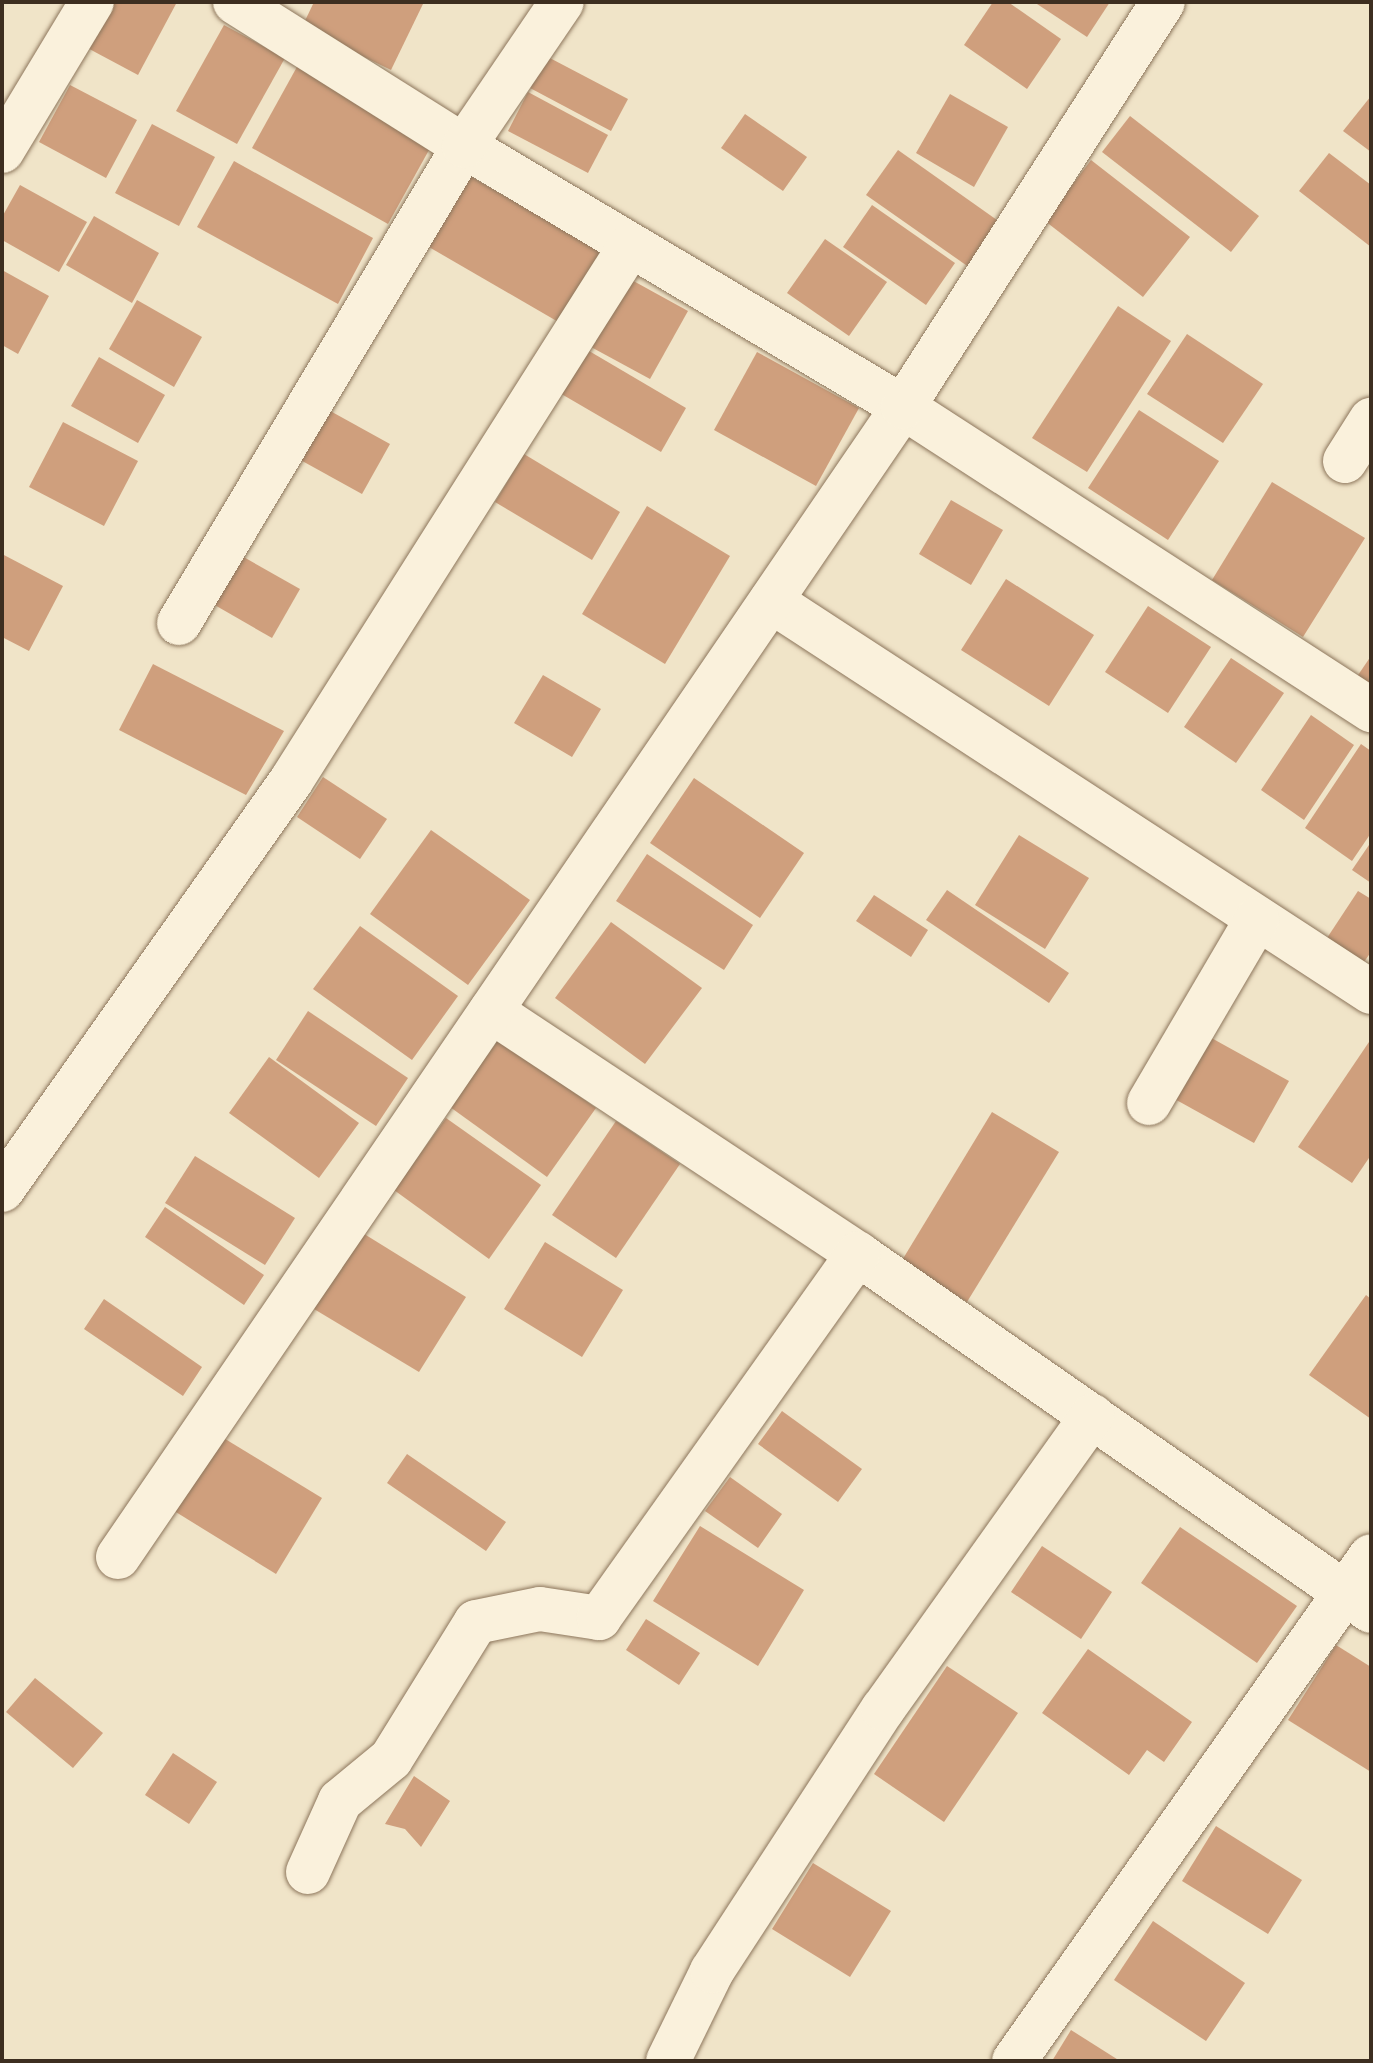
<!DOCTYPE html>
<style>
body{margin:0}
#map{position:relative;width:1373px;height:2063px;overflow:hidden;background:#f0e4c8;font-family:"PT Serif",serif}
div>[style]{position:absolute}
.building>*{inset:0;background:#cf9f7d}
.roads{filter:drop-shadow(0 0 2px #8d765c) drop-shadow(0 0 2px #8d765c)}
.street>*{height:44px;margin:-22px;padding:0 22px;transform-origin:22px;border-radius:22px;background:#faf1dc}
span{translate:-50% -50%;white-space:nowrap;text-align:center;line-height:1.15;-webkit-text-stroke:8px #f7eed8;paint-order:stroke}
.frame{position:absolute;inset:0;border:4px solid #3d2e20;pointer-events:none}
</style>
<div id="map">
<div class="building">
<i style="clip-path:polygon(103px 2px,177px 2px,138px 75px,80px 44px)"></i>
<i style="clip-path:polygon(314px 2px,419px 2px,423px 4px,391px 70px,302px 27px)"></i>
<i style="clip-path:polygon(993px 2px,1008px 2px,1061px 39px,1027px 89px,964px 45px)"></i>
<i style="clip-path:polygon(1034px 2px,1110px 2px,1087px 37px)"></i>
<i style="clip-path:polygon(224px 25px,285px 58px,237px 144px,176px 111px)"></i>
<i style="clip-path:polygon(546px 56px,628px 99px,611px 131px,530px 88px)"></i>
<i style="clip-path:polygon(298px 65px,434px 141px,388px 224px,252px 148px)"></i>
<i style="clip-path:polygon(70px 85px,137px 120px,106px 178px,39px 142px)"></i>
<i style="clip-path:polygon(528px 92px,608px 135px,588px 173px,508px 131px)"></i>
<i style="clip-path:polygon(950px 94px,1008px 127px,974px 187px,916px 153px)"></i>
<i style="clip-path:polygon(1371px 96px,1371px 152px,1343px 131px)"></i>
<i style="clip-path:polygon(745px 114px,807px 157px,783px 191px,721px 148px)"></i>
<i style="clip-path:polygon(1130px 116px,1259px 216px,1231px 252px,1102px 152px)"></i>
<i style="clip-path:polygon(152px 124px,215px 157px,179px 226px,115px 193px)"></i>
<i style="clip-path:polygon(898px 150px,1004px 225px,973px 270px,866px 195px)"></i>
<i style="clip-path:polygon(1329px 153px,1371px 185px,1371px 247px,1299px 191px)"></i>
<i style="clip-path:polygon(1091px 160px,1190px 237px,1143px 297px,1045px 221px)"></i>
<i style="clip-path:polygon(234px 161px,373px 238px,338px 304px,197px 227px)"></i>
<i style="clip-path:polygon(463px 172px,608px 255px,567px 327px,422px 243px)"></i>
<i style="clip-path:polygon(20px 185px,87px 222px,59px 272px,2px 240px,2px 217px)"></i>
<i style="clip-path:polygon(872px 205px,955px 263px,926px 305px,843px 247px)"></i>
<i style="clip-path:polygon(94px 216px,159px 253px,132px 303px,66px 265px)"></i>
<i style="clip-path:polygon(825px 239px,887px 282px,849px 336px,787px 293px)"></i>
<i style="clip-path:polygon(2px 270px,49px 296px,18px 354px,2px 345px)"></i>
<i style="clip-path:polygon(628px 278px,688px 311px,650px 379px,591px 347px)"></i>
<i style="clip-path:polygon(137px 300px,202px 337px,174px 387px,109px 349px)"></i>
<i style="clip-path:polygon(1118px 306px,1171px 341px,1087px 472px,1032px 438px)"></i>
<i style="clip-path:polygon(1187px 334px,1263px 384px,1223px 443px,1147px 394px)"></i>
<i style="clip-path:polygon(584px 348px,686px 408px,661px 452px,558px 392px)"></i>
<i style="clip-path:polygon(757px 352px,859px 408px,816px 486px,714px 430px)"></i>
<i style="clip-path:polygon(99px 357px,165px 395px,138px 443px,71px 406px)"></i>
<i style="clip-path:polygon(323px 407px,390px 444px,362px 494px,295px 457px)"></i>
<i style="clip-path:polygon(1139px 410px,1219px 461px,1168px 540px,1088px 488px)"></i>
<i style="clip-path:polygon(63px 422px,138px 461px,104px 526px,29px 487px)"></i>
<i style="clip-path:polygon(524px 454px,620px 512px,592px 560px,495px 502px)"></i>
<i style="clip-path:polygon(1272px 482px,1365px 538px,1303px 637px,1212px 580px)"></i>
<i style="clip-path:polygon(951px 500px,1003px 530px,971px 585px,919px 554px)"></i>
<i style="clip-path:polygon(647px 506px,730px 556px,665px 664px,582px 614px)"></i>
<i style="clip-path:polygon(233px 551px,300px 589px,272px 638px,206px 600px)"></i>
<i style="clip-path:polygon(2px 554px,63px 586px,29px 651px,2px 637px)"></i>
<i style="clip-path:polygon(1006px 579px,1094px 635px,1049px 706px,961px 650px)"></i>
<i style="clip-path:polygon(1148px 606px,1211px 647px,1168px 713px,1105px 672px)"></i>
<i style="clip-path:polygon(1371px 656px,1371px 693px,1354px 681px)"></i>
<i style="clip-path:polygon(1231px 658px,1284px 693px,1236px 763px,1184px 727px)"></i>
<i style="clip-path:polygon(153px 664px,284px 731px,246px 795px,119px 730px)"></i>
<i style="clip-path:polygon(543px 675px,601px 709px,572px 757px,514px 723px)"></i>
<i style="clip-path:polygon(1311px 715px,1354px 745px,1304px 820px,1261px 790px)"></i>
<i style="clip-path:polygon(1361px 744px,1371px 751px,1371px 833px,1352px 861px,1305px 828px)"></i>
<i style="clip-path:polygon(323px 777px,387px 819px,360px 859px,297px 817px)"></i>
<i style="clip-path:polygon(694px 778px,804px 853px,760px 918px,650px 843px)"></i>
<i style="clip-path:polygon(431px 830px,530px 900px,468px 985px,370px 914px)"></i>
<i style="clip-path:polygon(1019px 835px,1089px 878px,1045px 949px,975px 905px)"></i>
<i style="clip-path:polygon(1371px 842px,1371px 883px,1352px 870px)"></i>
<i style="clip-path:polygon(647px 854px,753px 925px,724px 970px,616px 901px)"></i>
<i style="clip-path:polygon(947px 890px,1069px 973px,1049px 1003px,926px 920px)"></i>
<i style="clip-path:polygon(1358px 891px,1371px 899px,1371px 952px,1364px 962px,1327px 938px)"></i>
<i style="clip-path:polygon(874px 895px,928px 930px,911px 957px,856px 921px)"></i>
<i style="clip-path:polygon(611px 922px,702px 988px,645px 1064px,555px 998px)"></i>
<i style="clip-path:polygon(360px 926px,458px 996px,412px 1060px,313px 989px)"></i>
<i style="clip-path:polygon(308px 1011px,408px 1078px,376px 1126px,276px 1060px)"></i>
<i style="clip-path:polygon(1206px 1035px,1289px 1081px,1254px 1143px,1171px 1097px)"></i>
<i style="clip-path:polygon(499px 1039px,596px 1108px,547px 1177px,450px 1107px)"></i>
<i style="clip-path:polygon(1371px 1039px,1371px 1155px,1352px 1183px,1298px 1147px)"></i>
<i style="clip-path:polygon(269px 1057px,359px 1123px,319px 1178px,229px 1113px)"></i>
<i style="clip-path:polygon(992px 1112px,1059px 1152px,967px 1302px,901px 1262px)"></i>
<i style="clip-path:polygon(446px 1118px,541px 1185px,489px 1259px,394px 1190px)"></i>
<i style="clip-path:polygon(616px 1121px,680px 1164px,616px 1258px,552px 1215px)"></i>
<i style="clip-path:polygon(195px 1156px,295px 1218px,265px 1265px,165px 1203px)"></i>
<i style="clip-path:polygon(165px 1207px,264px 1275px,244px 1305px,145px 1237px)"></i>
<i style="clip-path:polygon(361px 1232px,466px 1297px,419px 1372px,314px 1309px)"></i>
<i style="clip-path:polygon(545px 1242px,623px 1290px,582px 1357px,504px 1309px)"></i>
<i style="clip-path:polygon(1366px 1295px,1371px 1299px,1371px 1419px,1309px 1375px)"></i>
<i style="clip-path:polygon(104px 1299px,202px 1367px,183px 1396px,84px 1329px)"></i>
<i style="clip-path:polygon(782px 1411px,862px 1469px,838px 1502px,758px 1444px)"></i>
<i style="clip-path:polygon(217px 1434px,322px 1498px,276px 1574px,171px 1509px)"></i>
<i style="clip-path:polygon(407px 1454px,506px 1522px,486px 1551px,387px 1483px)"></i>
<i style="clip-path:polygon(730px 1477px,782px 1514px,758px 1548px,705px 1511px)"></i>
<i style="clip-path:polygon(700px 1526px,804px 1590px,758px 1666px,653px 1601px)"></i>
<i style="clip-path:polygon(1180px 1527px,1297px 1606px,1257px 1663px,1141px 1583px)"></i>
<i style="clip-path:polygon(1042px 1546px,1112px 1592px,1081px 1639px,1011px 1592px)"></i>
<i style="clip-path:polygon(646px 1619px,700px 1653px,679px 1685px,626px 1650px)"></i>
<i style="clip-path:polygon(1336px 1645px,1371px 1667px,1371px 1772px,1288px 1720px)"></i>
<i style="clip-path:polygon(1088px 1649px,1192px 1722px,1164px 1762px,1147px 1750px,1129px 1775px,1042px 1713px)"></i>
<i style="clip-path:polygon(947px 1666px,1018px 1713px,944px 1822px,874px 1774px)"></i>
<i style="clip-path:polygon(35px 1678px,103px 1733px,73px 1768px,6px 1712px)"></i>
<i style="clip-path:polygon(173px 1753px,217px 1782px,189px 1824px,145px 1795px)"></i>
<i style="clip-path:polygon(414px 1776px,450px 1801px,421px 1847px,405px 1829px,385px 1824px)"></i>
<i style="clip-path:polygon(1216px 1826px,1302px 1880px,1268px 1934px,1182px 1881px)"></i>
<i style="clip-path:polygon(813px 1863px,891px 1911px,850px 1977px,772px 1929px)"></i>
<i style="clip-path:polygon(1153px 1921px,1245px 1983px,1206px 2041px,1114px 1980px)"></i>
<i style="clip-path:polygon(1071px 2030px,1120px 2061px,1052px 2061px)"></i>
</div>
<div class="roads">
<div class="street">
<i style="left:235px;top:2px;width:271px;rotate:32.2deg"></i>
<i style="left:464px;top:146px;width:511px;rotate:30.73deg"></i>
<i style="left:903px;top:407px;width:558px;rotate:32.92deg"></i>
<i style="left:2px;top:151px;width:174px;rotate:-58.9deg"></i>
<i style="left:1345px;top:461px;width:49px;rotate:-57.6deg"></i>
<i style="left:771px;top:601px;width:716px;rotate:33.09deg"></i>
<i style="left:179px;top:623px;width:556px;rotate:-59.14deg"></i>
<i style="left:464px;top:146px;width:174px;rotate:-55.8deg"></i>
<i style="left:491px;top:1011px;width:440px;rotate:33.5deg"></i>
<i style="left:858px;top:1254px;width:625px;rotate:34.83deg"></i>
<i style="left:1149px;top:1103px;width:213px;rotate:-59.6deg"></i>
<i style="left:2px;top:1190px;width:501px;rotate:-54.75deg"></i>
<i style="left:291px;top:781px;width:633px;rotate:-57.64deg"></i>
<i style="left:118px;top:1557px;width:1392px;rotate:-55.68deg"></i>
<i style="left:903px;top:407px;width:481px;rotate:-57.3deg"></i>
<i style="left:308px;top:1872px;width:78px;rotate:-65.7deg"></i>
<i style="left:340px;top:1801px;width:66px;rotate:-39.5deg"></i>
<i style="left:391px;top:1759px;width:161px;rotate:-58.2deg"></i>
<i style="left:476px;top:1622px;width:65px;rotate:-11.5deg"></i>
<i style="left:540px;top:1609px;width:60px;rotate:8.7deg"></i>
<i style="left:599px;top:1618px;width:447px;rotate:-54.6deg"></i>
<i style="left:668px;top:2061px;width:100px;rotate:-63.9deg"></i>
<i style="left:712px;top:1971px;width:313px;rotate:-56.9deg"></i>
<i style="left:883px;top:1709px;width:360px;rotate:-54.5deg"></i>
<i style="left:1014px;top:2061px;width:618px;rotate:-54.74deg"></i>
</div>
</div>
<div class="frame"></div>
</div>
